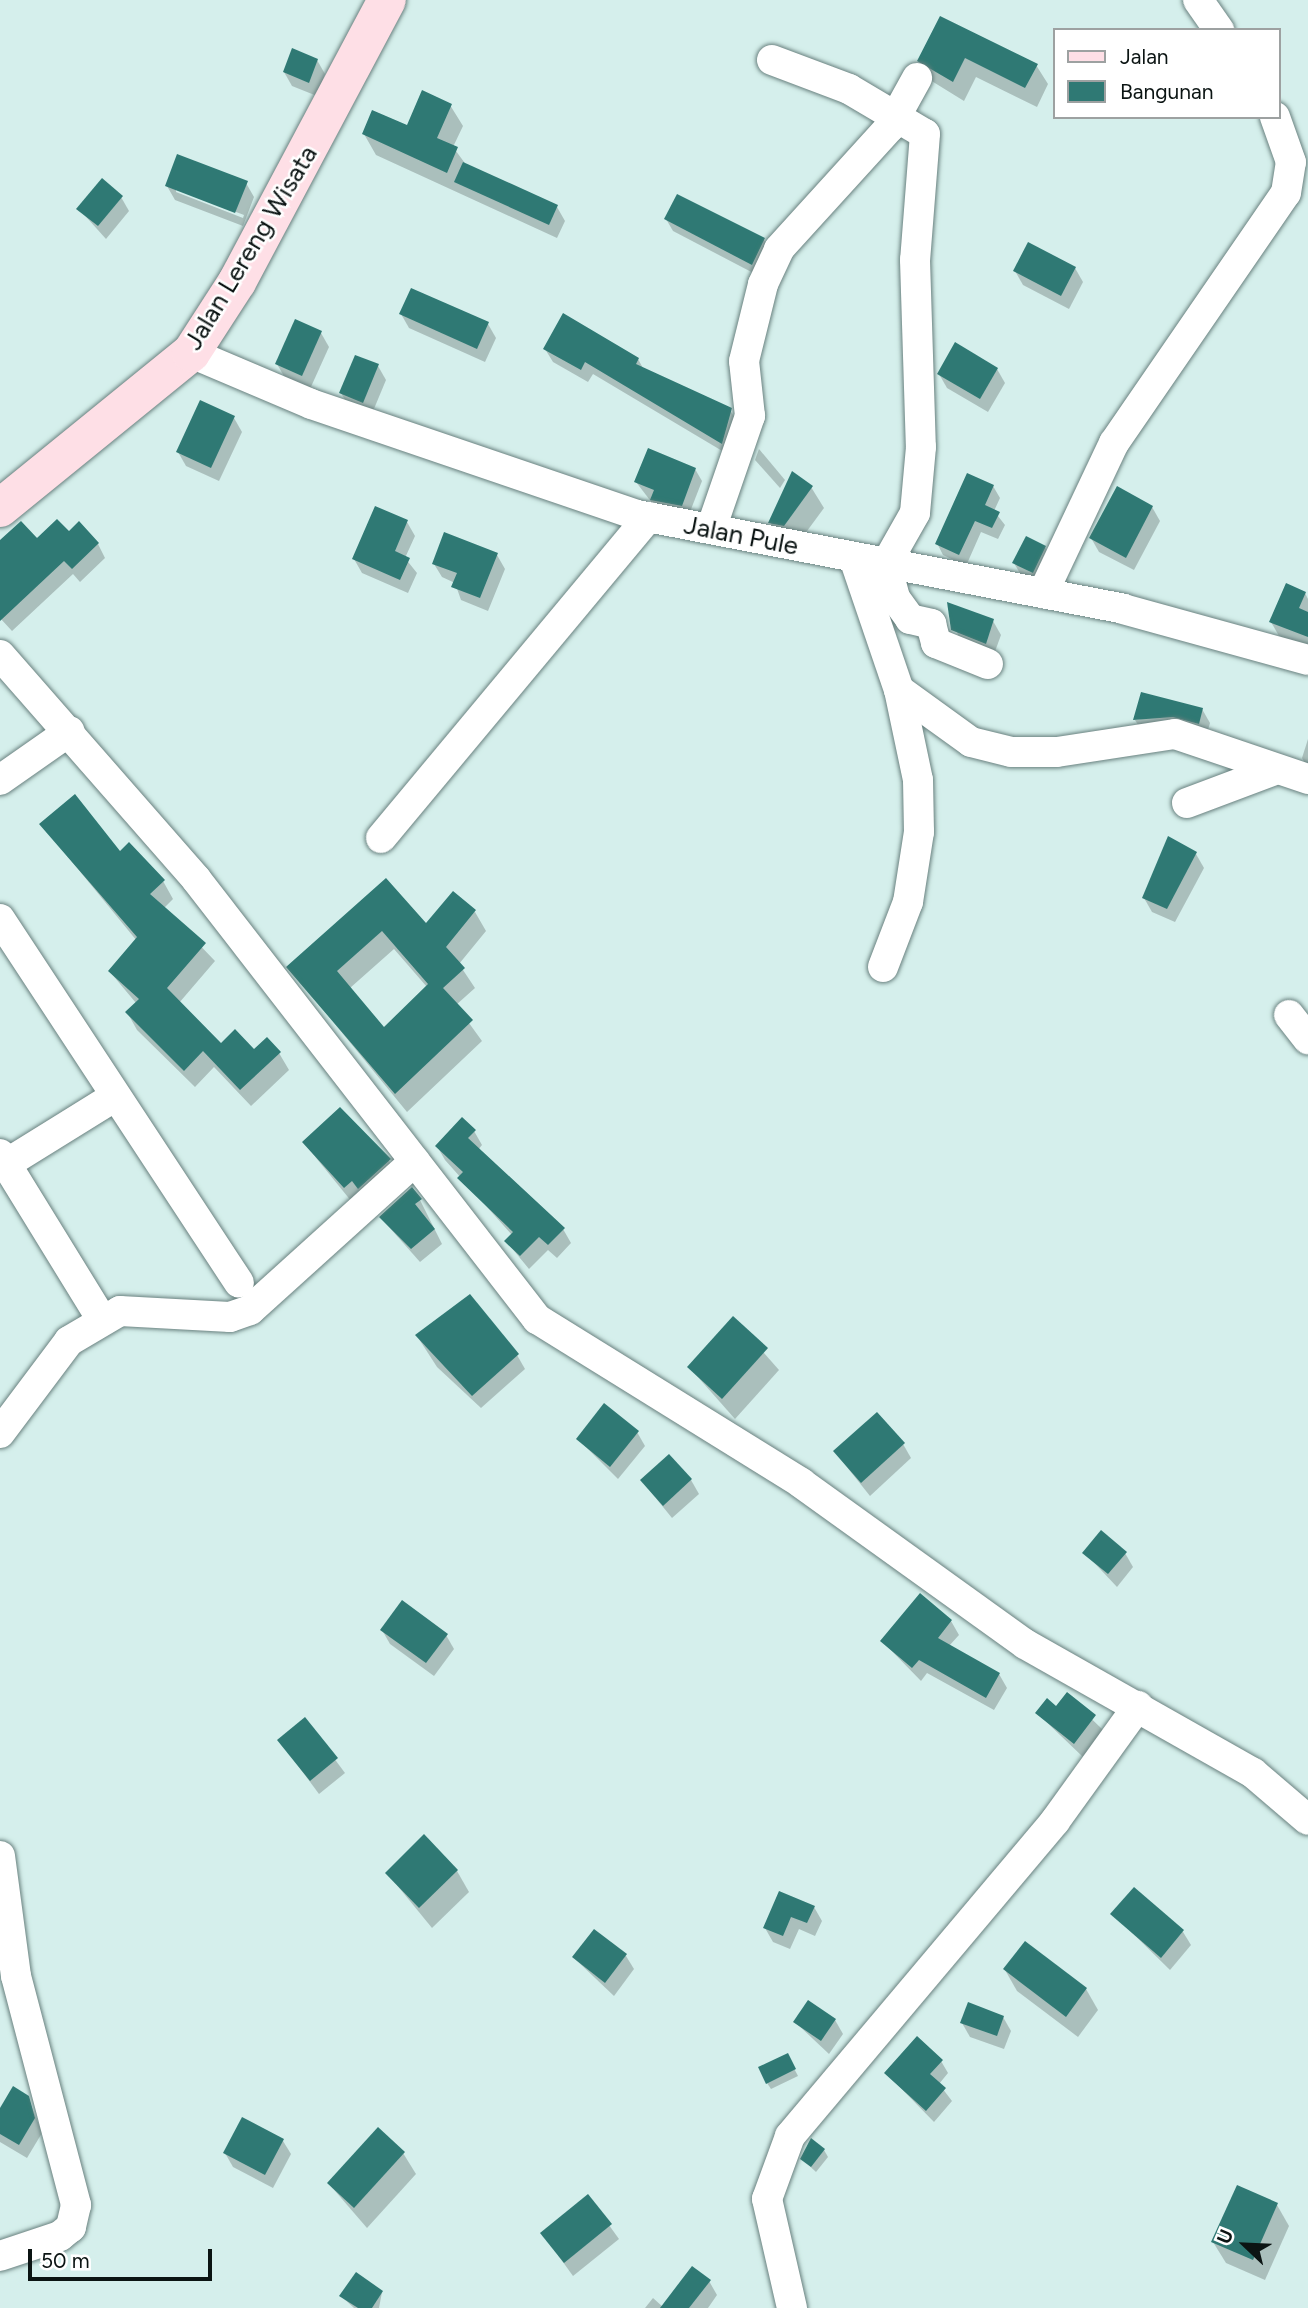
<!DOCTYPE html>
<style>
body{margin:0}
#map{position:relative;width:1308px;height:2308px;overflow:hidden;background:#d5efec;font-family:Figtree,sans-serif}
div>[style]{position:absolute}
.shadow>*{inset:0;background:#0003}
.building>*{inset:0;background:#2f7974}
.roads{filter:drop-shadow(0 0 2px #69817f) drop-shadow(0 0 2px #69817f)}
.street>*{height:30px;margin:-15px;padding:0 15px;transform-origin:15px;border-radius:15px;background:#fff}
.secondary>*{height:38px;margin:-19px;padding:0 19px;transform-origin:19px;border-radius:19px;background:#fedfe6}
span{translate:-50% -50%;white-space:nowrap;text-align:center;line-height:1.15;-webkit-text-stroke:5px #fff;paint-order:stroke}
.street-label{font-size:26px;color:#0b1413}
.legend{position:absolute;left:1053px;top:28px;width:228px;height:91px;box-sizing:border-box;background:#fff;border:2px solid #9da1a1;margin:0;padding:9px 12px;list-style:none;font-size:21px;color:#0b1413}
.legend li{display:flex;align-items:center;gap:14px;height:35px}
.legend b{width:35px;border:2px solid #9da1a1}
.north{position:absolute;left:1210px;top:2210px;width:70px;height:70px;-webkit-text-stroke:5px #fff;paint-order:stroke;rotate:293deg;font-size:19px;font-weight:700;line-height:28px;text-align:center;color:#0b1413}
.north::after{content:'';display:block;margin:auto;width:24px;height:32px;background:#0b1413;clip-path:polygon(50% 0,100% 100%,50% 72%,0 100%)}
.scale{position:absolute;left:28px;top:2249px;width:184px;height:32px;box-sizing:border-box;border:4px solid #0b1413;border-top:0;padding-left:9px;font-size:21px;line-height:24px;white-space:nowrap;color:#0b1413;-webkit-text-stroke:5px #fff;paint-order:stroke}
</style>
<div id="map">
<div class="shadow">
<i style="clip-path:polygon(940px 18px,1036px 65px,1048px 84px,1037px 107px,976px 77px,964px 101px,930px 80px,919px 61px)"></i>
<i style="clip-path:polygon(317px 60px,325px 74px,317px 96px,292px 86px,284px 72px)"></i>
<i style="clip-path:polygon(450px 105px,463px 126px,453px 147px,467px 166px,557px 207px,565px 221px,557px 238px,376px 155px,364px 134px,407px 127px)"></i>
<i style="clip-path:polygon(evenodd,246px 183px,254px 197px,243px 226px,175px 200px,167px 186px,246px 183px,176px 189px,244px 215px,243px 218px,176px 192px,176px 189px)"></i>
<i style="clip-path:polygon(121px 197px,129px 211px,106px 239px,79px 209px)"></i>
<i style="clip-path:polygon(666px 219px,764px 240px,771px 252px,759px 276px,673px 231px)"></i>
<i style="clip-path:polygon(1075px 268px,1083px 282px,1069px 309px,1023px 285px,1015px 271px)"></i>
<i style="clip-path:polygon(401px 314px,488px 324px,496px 338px,485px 362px,409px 328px)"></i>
<i style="clip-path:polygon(321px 333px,329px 347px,310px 389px,285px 378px,277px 364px)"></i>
<i style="clip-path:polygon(545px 349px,638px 359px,644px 370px,730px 410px,738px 423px,729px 455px,593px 374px,588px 382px,553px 362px)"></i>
<i style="clip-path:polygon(356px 357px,378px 366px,386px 380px,371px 416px,349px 407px,341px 393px)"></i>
<i style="clip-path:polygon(997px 369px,1005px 383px,988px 412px,947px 388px,939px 374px)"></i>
<i style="clip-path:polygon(234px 418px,242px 432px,219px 481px,186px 466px,178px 452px)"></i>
<i style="clip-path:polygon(759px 449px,785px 480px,780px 488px,755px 460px)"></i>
<i style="clip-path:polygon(695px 469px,702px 481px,688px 517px,659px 512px,636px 482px)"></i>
<i style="clip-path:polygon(993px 486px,1000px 498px,994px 511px,1005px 525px,998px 539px,981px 532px,966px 566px,943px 555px,937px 543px)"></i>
<i style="clip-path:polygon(811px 487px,824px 508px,796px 546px,782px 543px,770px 522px)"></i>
<i style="clip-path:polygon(1152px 507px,1160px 521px,1134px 570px,1099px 552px,1091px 538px)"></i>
<i style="clip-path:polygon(407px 522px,415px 536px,405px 558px,417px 573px,408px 593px,362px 573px,354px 559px)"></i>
<i style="clip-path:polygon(69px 534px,98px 544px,105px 558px,80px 582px,73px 574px,12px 631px,0 618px,0 542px)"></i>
<i style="clip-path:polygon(1045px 547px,1053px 561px,1041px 586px,1022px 577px,1014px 563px)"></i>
<i style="clip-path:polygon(497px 555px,505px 569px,488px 611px,461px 600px,455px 583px,442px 577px,434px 564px)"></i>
<i style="clip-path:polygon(1305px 593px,1308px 599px,1308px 648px,1279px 636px,1271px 622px)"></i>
<i style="clip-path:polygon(948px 605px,993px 621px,1001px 635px,993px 657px,961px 644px)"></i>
<i style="clip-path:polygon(1202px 709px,1210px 723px,1206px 737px,1143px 733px,1135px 720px)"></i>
<i style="clip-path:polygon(1308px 739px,1308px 768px,1302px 758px)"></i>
<i style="clip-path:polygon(41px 824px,120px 853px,129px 845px,163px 881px,173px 899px,164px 908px,215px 961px,179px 1003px,221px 1045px,279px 1053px,289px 1070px,251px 1106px,214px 1067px,195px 1087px,137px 1030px,127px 1012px,136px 1003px,110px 972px,137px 941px)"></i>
<i style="clip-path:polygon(1196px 854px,1204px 868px,1175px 922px,1152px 912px,1144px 898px)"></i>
<i style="clip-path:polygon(evenodd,386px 881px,426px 926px,475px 912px,486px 931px,459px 964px,475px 988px,456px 1005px,482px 1041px,407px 1112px,289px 968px,386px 881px,394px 949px,427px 987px,384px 1029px,350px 988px,394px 949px)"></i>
<i style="clip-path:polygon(474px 1131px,482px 1145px,478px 1150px,563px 1229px,571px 1243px,557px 1258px,548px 1250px,529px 1269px,506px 1241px,512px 1235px,445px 1160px,437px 1146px)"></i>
<i style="clip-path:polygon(304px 1143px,388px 1159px,400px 1179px,356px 1207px)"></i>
<i style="clip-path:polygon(420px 1200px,442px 1244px,420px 1262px,381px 1218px)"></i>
<i style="clip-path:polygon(733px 1318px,779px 1370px,735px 1419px,689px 1367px)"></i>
<i style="clip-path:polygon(417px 1336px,517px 1355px,525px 1369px,481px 1408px,437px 1367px)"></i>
<i style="clip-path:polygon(637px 1432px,645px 1446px,618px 1479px,578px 1439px)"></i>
<i style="clip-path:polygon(903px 1444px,911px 1458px,870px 1496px,835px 1452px)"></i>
<i style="clip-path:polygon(691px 1480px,699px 1494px,672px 1518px,642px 1481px)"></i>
<i style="clip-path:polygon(1085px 1553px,1125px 1553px,1133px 1567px,1117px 1587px)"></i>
<i style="clip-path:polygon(951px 1621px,959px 1635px,949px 1646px,999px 1674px,1007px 1688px,994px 1710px,927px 1673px,921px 1681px,882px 1641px)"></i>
<i style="clip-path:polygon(382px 1630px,446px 1635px,454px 1649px,434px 1676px,390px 1644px)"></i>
<i style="clip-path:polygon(1067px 1695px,1103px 1730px,1083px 1757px,1037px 1713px,1057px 1708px)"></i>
<i style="clip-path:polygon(305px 1719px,345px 1773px,319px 1794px,279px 1740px)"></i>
<i style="clip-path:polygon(457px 1871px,469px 1892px,432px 1928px,387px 1873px)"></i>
<i style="clip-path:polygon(814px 1907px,822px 1921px,815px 1936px,799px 1929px,790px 1949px,773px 1942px,765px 1928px)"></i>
<i style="clip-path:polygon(1113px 1914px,1183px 1932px,1191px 1945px,1170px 1970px)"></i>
<i style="clip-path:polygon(1025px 1943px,1086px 1989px,1098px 2010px,1078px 2037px,1017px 1991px,1005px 1970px)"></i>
<i style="clip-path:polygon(626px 1956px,634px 1969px,614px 1996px,574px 1958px)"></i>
<i style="clip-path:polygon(1003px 2017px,1011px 2031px,1004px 2049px,970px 2037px,962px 2023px)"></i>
<i style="clip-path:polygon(835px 2020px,843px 2034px,829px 2054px,795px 2022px)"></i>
<i style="clip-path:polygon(787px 2055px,798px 2076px,771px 2089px,767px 2083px)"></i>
<i style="clip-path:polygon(941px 2061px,948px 2073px,939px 2084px,952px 2101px,934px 2122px,886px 2073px)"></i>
<i style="clip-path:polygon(28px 2097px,42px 2133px,27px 2158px,0 2142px,0 2112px)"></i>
<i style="clip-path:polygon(283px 2141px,291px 2154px,273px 2188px,233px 2167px,225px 2153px)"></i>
<i style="clip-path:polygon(824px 2150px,828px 2157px,816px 2172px,802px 2159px)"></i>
<i style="clip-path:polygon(403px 2153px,416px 2174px,367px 2228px,329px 2184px)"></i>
<i style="clip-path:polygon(588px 2196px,619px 2239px,573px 2276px,542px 2233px)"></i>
<i style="clip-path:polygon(1277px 2205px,1289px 2226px,1265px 2280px,1226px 2263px,1213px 2242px)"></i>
<i style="clip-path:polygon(709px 2281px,717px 2295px,708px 2308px,645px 2308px,653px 2298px,663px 2307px)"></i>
<i style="clip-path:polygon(382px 2292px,379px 2308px,354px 2308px,341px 2296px)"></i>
</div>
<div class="building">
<i style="clip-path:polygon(940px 16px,1038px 64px,1025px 88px,965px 58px,953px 82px,917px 61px)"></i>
<i style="clip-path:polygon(292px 48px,318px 59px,309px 83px,283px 72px)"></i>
<i style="clip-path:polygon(422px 90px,452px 104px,437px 138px,458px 147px,447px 173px,362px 134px,372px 110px,407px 125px)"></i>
<i style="clip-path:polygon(177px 154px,248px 181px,235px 213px,165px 186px)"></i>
<i style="clip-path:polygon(463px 162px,558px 205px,549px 225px,454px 182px)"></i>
<i style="clip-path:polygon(102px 178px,123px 196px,98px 226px,76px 209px)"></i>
<i style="clip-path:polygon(677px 194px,765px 238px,752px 265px,664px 219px)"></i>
<i style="clip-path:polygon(1028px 242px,1076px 267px,1061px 296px,1013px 271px)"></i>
<i style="clip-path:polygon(411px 288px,489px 322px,477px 349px,399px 314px)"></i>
<i style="clip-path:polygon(563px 313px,639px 358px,636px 364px,732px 408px,722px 444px,585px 362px,581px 370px,543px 349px)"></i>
<i style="clip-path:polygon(295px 319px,322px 331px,302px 376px,275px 364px)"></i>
<i style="clip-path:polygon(955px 342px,998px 368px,980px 399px,937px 374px)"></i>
<i style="clip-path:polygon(355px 355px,379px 364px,363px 403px,339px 393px)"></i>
<i style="clip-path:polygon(200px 400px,235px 416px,211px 468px,176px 452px)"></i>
<i style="clip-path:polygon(648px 448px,696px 468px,682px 506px,650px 500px,654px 490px,634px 482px)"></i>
<i style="clip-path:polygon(792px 471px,813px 486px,784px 526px,768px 523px)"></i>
<i style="clip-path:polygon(967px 473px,994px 485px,985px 505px,1000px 512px,992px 528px,975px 521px,959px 555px,935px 544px)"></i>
<i style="clip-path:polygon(1117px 486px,1153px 506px,1126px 558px,1089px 538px)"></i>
<i style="clip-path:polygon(375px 506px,408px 520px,395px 551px,410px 558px,400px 580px,352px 559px)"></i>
<i style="clip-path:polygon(57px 519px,69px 531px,79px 521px,99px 543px,72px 569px,64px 561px,0 621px,0 540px,21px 521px,37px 538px)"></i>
<i style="clip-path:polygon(444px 532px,498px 553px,480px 598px,451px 587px,457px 573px,432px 564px)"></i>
<i style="clip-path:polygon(1026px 536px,1046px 546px,1033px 573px,1012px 563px)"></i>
<i style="clip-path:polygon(1286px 583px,1306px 592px,1299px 608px,1308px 612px,1308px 637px,1269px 622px)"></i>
<i style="clip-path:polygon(947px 602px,994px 619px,986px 644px,951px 630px)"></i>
<i style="clip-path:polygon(1141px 692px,1203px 708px,1199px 724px,1173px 717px,1133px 720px)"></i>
<i style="clip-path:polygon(75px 794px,120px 851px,129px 842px,165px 880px,150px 894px,206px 943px,167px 988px,221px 1043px,235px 1029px,254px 1049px,267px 1037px,281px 1052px,240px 1090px,203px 1051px,184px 1071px,125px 1012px,139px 999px,108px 971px,137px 937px,39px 824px)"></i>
<i style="clip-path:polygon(1168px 836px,1197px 852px,1167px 909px,1142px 898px)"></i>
<i style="clip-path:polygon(evenodd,386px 878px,426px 923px,453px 891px,476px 910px,446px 947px,465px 968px,443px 988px,473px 1020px,395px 1094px,286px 967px,386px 878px,382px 931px,428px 984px,384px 1027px,337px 971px,382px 931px)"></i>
<i style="clip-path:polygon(340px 1107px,391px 1159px,358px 1189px,352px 1181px,344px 1188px,302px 1142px)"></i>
<i style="clip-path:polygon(462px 1117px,476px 1130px,468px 1138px,565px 1228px,548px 1245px,539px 1237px,520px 1256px,504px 1241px,513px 1232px,457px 1178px,463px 1172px,435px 1146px)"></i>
<i style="clip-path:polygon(412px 1187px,422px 1199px,415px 1204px,435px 1229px,411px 1249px,379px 1217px)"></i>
<i style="clip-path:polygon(470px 1294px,519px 1354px,472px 1396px,415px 1335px)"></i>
<i style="clip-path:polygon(733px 1316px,768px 1348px,722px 1399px,687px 1367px)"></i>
<i style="clip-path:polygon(604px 1403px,639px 1431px,610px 1467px,576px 1439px)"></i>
<i style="clip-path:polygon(877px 1412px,905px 1443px,861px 1483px,833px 1451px)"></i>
<i style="clip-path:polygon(669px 1454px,692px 1479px,663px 1506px,640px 1480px)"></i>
<i style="clip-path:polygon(1101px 1530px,1127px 1552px,1108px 1574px,1082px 1553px)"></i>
<i style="clip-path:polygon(920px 1593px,952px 1620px,938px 1638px,1000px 1673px,986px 1698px,919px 1660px,912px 1668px,880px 1641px)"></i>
<i style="clip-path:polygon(402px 1600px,448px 1634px,426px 1663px,380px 1630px)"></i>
<i style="clip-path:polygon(1067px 1692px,1096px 1715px,1074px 1744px,1035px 1713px,1047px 1698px,1056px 1706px)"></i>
<i style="clip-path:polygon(305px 1717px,338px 1758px,310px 1781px,277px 1740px)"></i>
<i style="clip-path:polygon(424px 1834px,458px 1870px,419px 1908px,385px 1873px)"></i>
<i style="clip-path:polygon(1134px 1887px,1184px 1930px,1161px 1958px,1110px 1914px)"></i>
<i style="clip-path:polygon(779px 1891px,815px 1906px,807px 1923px,791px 1917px,783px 1936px,763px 1928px)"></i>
<i style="clip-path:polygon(594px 1929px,627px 1954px,605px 1983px,572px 1957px)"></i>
<i style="clip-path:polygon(1025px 1941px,1087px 1988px,1066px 2017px,1003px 1969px)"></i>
<i style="clip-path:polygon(808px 2000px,836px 2019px,821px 2041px,793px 2022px)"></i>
<i style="clip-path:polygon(968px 2002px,1004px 2016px,997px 2036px,960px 2023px)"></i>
<i style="clip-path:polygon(917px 2036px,943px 2060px,930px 2074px,946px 2088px,926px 2111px,884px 2073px)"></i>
<i style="clip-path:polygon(788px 2053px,796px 2069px,766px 2084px,758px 2067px)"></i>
<i style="clip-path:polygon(13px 2086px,29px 2096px,35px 2118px,19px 2145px,0 2134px,0 2108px)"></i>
<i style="clip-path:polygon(242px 2117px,284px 2139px,265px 2175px,223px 2153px)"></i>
<i style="clip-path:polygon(378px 2127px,405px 2152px,354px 2208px,327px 2183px)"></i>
<i style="clip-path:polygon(811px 2138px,825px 2149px,811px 2167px,800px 2159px)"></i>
<i style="clip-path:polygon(1237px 2185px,1278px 2203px,1253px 2260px,1211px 2242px)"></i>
<i style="clip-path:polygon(588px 2194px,612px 2224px,564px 2263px,540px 2233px)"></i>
<i style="clip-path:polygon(692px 2266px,711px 2280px,689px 2308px,660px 2308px)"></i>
<i style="clip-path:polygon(356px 2272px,383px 2291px,372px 2308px,358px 2308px,339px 2296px)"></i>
</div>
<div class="roads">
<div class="street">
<i style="left:1198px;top:0;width:37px;rotate:55deg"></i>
<i style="left:772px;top:60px;width:82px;rotate:20.6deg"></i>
<i style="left:849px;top:89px;width:88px;rotate:30.6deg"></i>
<i style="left:925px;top:134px;width:126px;rotate:94.5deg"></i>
<i style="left:915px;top:260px;width:187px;rotate:88.2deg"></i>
<i style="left:921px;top:447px;width:66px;rotate:95.2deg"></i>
<i style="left:915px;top:513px;width:59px;rotate:119.6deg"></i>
<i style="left:886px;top:564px;width:35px;rotate:75deg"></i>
<i style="left:895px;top:598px;width:26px;rotate:54deg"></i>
<i style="left:910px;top:619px;width:22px;rotate:13deg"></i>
<i style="left:931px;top:624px;width:20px;rotate:75deg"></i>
<i style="left:936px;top:643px;width:56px;rotate:22deg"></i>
<i style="left:191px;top:353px;width:130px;rotate:23deg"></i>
<i style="left:311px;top:404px;width:344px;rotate:18.8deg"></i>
<i style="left:637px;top:515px;width:495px;rotate:10.9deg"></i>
<i style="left:1123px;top:609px;width:192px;rotate:15.4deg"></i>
<i style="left:711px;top:529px;width:120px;rotate:-71deg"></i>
<i style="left:750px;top:416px;width:55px;rotate:-96.2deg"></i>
<i style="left:744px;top:361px;width:79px;rotate:-76.1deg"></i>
<i style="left:763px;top:284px;width:38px;rotate:-65deg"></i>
<i style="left:779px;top:249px;width:165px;rotate:-47.7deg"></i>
<i style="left:890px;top:127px;width:56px;rotate:-61.1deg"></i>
<i style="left:854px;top:558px;width:139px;rotate:71.2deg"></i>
<i style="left:899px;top:690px;width:89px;rotate:35.8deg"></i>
<i style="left:971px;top:742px;width:41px;rotate:14deg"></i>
<i style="left:1011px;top:752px;width:46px"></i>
<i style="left:1057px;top:752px;width:119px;rotate:-8.7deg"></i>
<i style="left:1175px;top:734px;width:140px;rotate:18.7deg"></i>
<i style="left:1043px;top:593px;width:166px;rotate:-64.7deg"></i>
<i style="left:1114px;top:443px;width:303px;rotate:-55.5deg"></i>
<i style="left:1286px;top:193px;width:31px;rotate:-81deg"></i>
<i style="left:1291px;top:162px;width:48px;rotate:-109.6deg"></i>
<i style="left:0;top:655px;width:298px;rotate:48.8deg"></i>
<i style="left:196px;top:879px;width:557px;rotate:52.22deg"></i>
<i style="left:537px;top:1319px;width:311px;rotate:31.8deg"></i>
<i style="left:801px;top:1483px;width:276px;rotate:35.7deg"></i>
<i style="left:1025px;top:1644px;width:262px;rotate:29.5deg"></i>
<i style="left:1253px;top:1773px;width:72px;rotate:40.5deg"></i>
<i style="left:0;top:780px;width:85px;rotate:-35deg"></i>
<i style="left:1187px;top:803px;width:91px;rotate:-20.6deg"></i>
<i style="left:381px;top:838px;width:418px;rotate:-50.2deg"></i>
<i style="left:0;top:919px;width:435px;rotate:56.7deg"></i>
<i style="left:883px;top:967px;width:70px;rotate:-69deg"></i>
<i style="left:908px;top:902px;width:71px;rotate:-81.1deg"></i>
<i style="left:919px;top:832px;width:52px;rotate:-91.1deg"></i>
<i style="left:918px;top:780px;width:92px;rotate:-101.9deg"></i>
<i style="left:1289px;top:1015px;width:31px;rotate:52deg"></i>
<i style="left:0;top:1154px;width:183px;rotate:58.4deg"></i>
<i style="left:6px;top:1164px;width:127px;rotate:-31.8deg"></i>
<i style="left:0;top:1433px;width:115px;rotate:-53.1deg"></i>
<i style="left:69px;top:1341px;width:59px;rotate:-30.5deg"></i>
<i style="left:120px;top:1311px;width:110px;rotate:3.1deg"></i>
<i style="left:230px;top:1317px;width:21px;rotate:-19deg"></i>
<i style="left:250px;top:1310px;width:222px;rotate:-42.1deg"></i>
<i style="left:0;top:1856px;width:121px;rotate:82.4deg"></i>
<i style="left:16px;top:1976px;width:237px;rotate:75.3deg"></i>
<i style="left:76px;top:2205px;width:23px;rotate:103deg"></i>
<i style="left:71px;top:2227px;width:14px;rotate:141deg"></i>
<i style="left:60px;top:2236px;width:63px;rotate:161.6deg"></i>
<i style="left:792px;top:2308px;width:112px;rotate:-102.9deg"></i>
<i style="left:767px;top:2199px;width:67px;rotate:-69.9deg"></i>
<i style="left:790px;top:2136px;width:412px;rotate:-49.9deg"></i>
<i style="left:1055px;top:1821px;width:142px;rotate:-54.2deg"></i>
</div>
<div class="secondary">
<i style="left:0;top:508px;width:246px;rotate:-39.1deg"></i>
<i style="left:191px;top:353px;width:85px;rotate:-57.1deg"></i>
<i style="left:237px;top:282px;width:319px;rotate:-62deg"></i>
</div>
</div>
<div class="street-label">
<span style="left:251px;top:248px;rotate:-59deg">Jalan Lereng Wisata</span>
<span style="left:741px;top:536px;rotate:11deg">Jalan Pule</span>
</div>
<ul class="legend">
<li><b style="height:9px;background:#fedfe6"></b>Jalan</li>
<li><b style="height:19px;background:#2f7974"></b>Bangunan</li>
</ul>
<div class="north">U</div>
<div class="scale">50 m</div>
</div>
